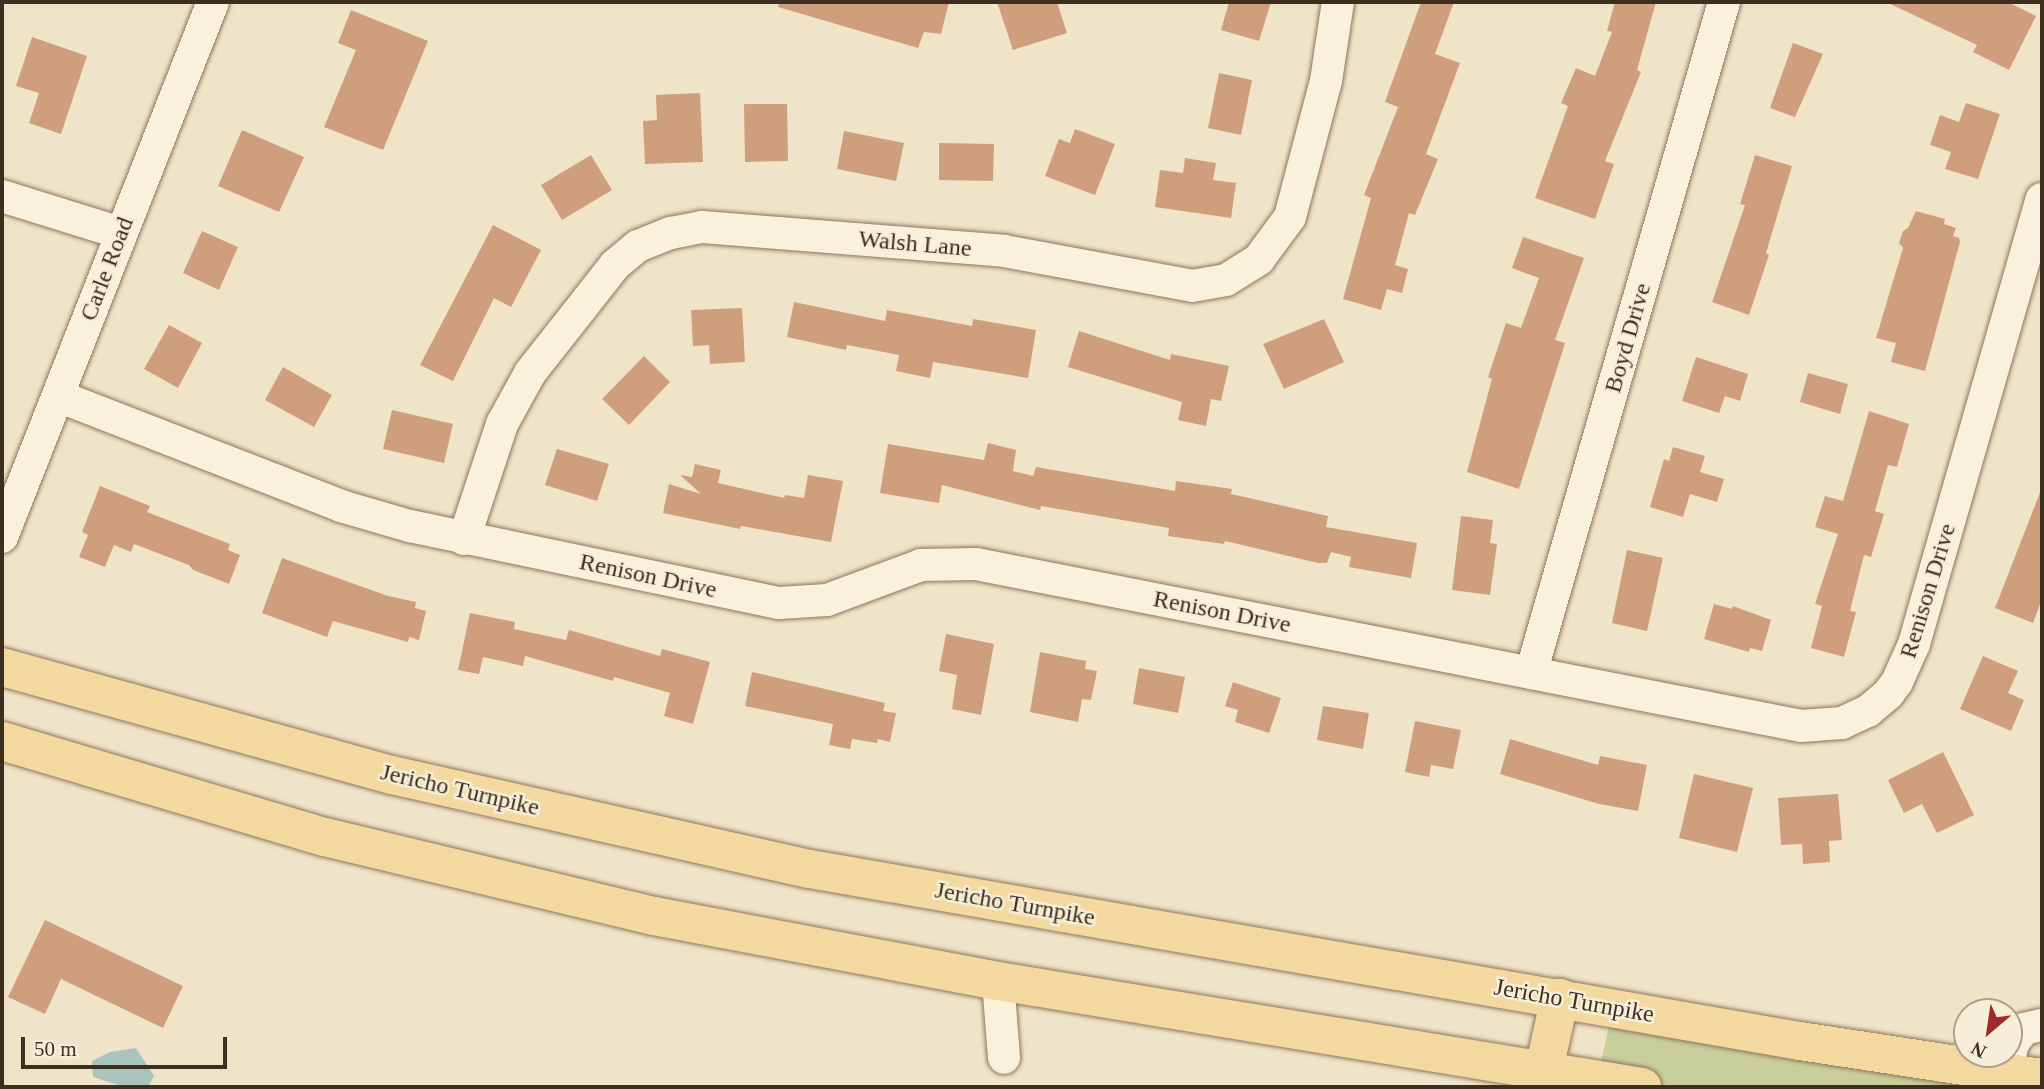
<!DOCTYPE html>
<style>
body{margin:0}
#map{position:relative;width:2044px;height:1089px;overflow:hidden;background:#f0e4c8;font-family:"Times New Roman",serif}
div>[style]{position:absolute}
.green>*{inset:0;background:#c9cf9b}
.water>*{inset:0;background:#a9c4bc}
.building>*{inset:0;background:#cf9f7d}
.roads{filter:drop-shadow(0 0 2px #8d765c) drop-shadow(0 0 2px #8d765c)}
.minor>*{height:32px;margin:-16px;padding:0 16px;transform-origin:16px;border-radius:16px;background:#faf1dc}
.major>*{height:38px;margin:-19px;padding:0 19px;transform-origin:19px;border-radius:19px;background:#f3d9a0}
span{translate:-50% -50%;white-space:nowrap;text-align:center;line-height:1.15;-webkit-text-stroke:5px #f7eed8;paint-order:stroke}
.street-label{font-size:24px;color:#3d2e20}
.frame{position:absolute;inset:0;border:4px solid #3d2e20;pointer-events:none}
.north{position:absolute;left:1953px;top:998px;width:70px;height:70px;box-sizing:border-box;background:#f7eed8;border:2px solid #ada18e;border-radius:50%;rotate:209deg;font-size:19px;font-weight:700;line-height:28px;text-align:center;color:#3d2e20}
.north::after{content:'';display:block;margin:auto;width:24px;height:32px;background:#9e2a2b;clip-path:polygon(50% 0,100% 100%,50% 72%,0 100%)}
.scale{position:absolute;left:21px;top:1037px;width:206px;height:32px;box-sizing:border-box;border:4px solid #3d2e20;border-top:0;padding-left:9px;font-size:21px;line-height:24px;white-space:nowrap;color:#3d2e20;-webkit-text-stroke:5px #f7eed8;paint-order:stroke}
</style>
<div id="map">
<div class="green">
<i style="clip-path:polygon(1613px 1009px,2042px 1087px,1642px 1087px,1597px 1079px)"></i>
</div>
<div class="water">
<i style="clip-path:polygon(136px 1048px,154px 1076px,148px 1087px,124px 1087px,93px 1077px,92px 1061px,110px 1052px)"></i>
</div>
<div class="building">
<i style="clip-path:polygon(779px 2px,949px 2px,941px 34px,924px 32px,918px 48px,778px 7px)"></i>
<i style="clip-path:polygon(997px 2px,1057px 2px,1067px 33px,1013px 50px)"></i>
<i style="clip-path:polygon(1229px 2px,1271px 2px,1259px 41px,1221px 30px)"></i>
<i style="clip-path:polygon(1421px 2px,1454px 2px,1435px 54px,1460px 63px,1426px 154px,1438px 159px,1415px 215px,1409px 213px,1395px 265px,1408px 269px,1402px 293px,1387px 289px,1381px 310px,1343px 299px,1371px 198px,1364px 195px,1398px 107px,1385px 102px)"></i>
<i style="clip-path:polygon(1615px 2px,1656px 2px,1637px 70px,1641px 72px,1605px 161px,1614px 164px,1595px 219px,1535px 198px,1568px 106px,1561px 103px,1576px 68px,1595px 76px,1612px 32px,1607px 31px)"></i>
<i style="clip-path:polygon(1886px 2px,2008px 2px,2036px 16px,2009px 70px,1973px 52px,1977px 45px)"></i>
<i style="clip-path:polygon(351px 10px,428px 41px,383px 150px,324px 127px,356px 50px,338px 43px)"></i>
<i style="clip-path:polygon(32px 37px,87px 56px,61px 134px,29px 123px,39px 93px,16px 86px)"></i>
<i style="clip-path:polygon(1793px 43px,1823px 54px,1795px 117px,1770px 108px)"></i>
<i style="clip-path:polygon(1219px 73px,1252px 80px,1241px 135px,1208px 128px)"></i>
<i style="clip-path:polygon(700px 93px,703px 162px,645px 164px,643px 121px,657px 120px,656px 95px)"></i>
<i style="clip-path:polygon(1966px 103px,2000px 114px,1978px 179px,1945px 169px,1951px 152px,1930px 145px,1940px 115px,1959px 122px)"></i>
<i style="clip-path:polygon(744px 104px,787px 104px,788px 161px,745px 162px)"></i>
<i style="clip-path:polygon(1075px 129px,1115px 144px,1095px 195px,1045px 176px,1059px 139px,1070px 143px)"></i>
<i style="clip-path:polygon(242px 130px,304px 157px,279px 212px,218px 186px)"></i>
<i style="clip-path:polygon(844px 131px,904px 143px,896px 181px,837px 169px)"></i>
<i style="clip-path:polygon(939px 143px,994px 144px,993px 181px,939px 180px)"></i>
<i style="clip-path:polygon(591px 155px,612px 190px,562px 220px,541px 185px)"></i>
<i style="clip-path:polygon(1755px 155px,1792px 166px,1766px 253px,1769px 255px,1749px 315px,1712px 302px,1745px 205px,1740px 204px)"></i>
<i style="clip-path:polygon(1185px 158px,1216px 163px,1213px 180px,1236px 183px,1231px 218px,1155px 207px,1160px 170px,1183px 173px)"></i>
<i style="clip-path:polygon(1916px 211px,1945px 219px,1944px 224px,1956px 228px,1953px 236px,1959px 238px,1960px 242px,1925px 371px,1891px 362px,1896px 343px,1876px 338px,1903px 248px,1899px 243px,1903px 231px,1908px 228px)"></i>
<i style="clip-path:polygon(493px 225px,541px 250px,511px 307px,494px 298px,453px 381px,420px 365px)"></i>
<i style="clip-path:polygon(202px 231px,238px 247px,219px 290px,183px 273px)"></i>
<i style="clip-path:polygon(1523px 237px,1584px 258px,1555px 340px,1565px 343px,1519px 489px,1467px 472px,1492px 379px,1488px 377px,1506px 323px,1521px 328px,1539px 278px,1512px 268px)"></i>
<i style="clip-path:polygon(794px 302px,885px 321px,887px 310px,972px 326px,973px 319px,1036px 330px,1028px 378px,933px 362px,930px 378px,896px 371px,899px 355px,847px 345px,846px 350px,787px 337px)"></i>
<i style="clip-path:polygon(742px 308px,745px 362px,710px 364px,709px 345px,693px 346px,691px 310px)"></i>
<i style="clip-path:polygon(1324px 319px,1344px 362px,1284px 389px,1263px 344px)"></i>
<i style="clip-path:polygon(169px 325px,202px 343px,178px 388px,144px 369px)"></i>
<i style="clip-path:polygon(1079px 331px,1170px 360px,1171px 354px,1229px 366px,1221px 401px,1211px 399px,1206px 426px,1178px 420px,1182px 402px,1068px 367px)"></i>
<i style="clip-path:polygon(644px 356px,670px 382px,629px 425px,602px 399px)"></i>
<i style="clip-path:polygon(1696px 357px,1748px 374px,1740px 401px,1725px 396px,1719px 413px,1682px 401px)"></i>
<i style="clip-path:polygon(283px 367px,332px 395px,314px 427px,265px 400px)"></i>
<i style="clip-path:polygon(1808px 373px,1848px 384px,1840px 414px,1800px 402px)"></i>
<i style="clip-path:polygon(392px 410px,453px 424px,444px 463px,383px 449px)"></i>
<i style="clip-path:polygon(1869px 411px,1909px 424px,1897px 467px,1888px 465px,1875px 511px,1884px 514px,1871px 557px,1864px 555px,1850px 611px,1856px 612px,1844px 657px,1811px 648px,1822px 606px,1815px 604px,1838px 534px,1815px 527px,1825px 496px,1843px 501px)"></i>
<i style="clip-path:polygon(988px 443px,1016px 450px,1013px 471px,1033px 476px,1036px 467px,1175px 491px,1176px 481px,1232px 489px,1231px 494px,1328px 516px,1326px 527px,1417px 543px,1411px 578px,1349px 567px,1351px 557px,1331px 552px,1327px 563px,1318px 563px,1225px 541px,1224px 544px,1168px 536px,1169px 528px,1041px 506px,1040px 510px,942px 485px,939px 503px,880px 493px,888px 444px,984px 460px)"></i>
<i style="clip-path:polygon(1673px 447px,1705px 456px,1700px 472px,1724px 479px,1717px 502px,1690px 494px,1683px 517px,1650px 507px,1664px 459px,1669px 461px)"></i>
<i style="clip-path:polygon(557px 449px,609px 464px,597px 501px,545px 485px)"></i>
<i style="clip-path:polygon(695px 464px,721px 470px,718px 483px,784px 498px,785px 495px,804px 498px,808px 475px,843px 481px,831px 542px,741px 526px,740px 529px,663px 513px,669px 484px,701px 494px,680px 475px,692px 477px)"></i>
<i style="clip-path:polygon(100px 486px,150px 506px,147px 512px,230px 544px,228px 550px,240px 555px,229px 584px,193px 570px,189px 565px,134px 544px,131px 552px,114px 545px,105px 567px,79px 557px,88px 535px,82px 532px)"></i>
<i style="clip-path:polygon(2041px 490px,2042px 599px,2033px 623px,1995px 608px)"></i>
<i style="clip-path:polygon(1461px 516px,1493px 520px,1490px 543px,1497px 544px,1490px 595px,1452px 590px)"></i>
<i style="clip-path:polygon(1627px 550px,1663px 558px,1647px 631px,1612px 623px)"></i>
<i style="clip-path:polygon(282px 558px,388px 596px,416px 602px,415px 608px,426px 611px,419px 640px,409px 637px,408px 642px,333px 621px,327px 637px,262px 613px)"></i>
<i style="clip-path:polygon(1714px 604px,1732px 609px,1733px 606px,1771px 620px,1762px 651px,1750px 648px,1749px 652px,1704px 639px)"></i>
<i style="clip-path:polygon(470px 613px,515px 622px,514px 629px,566px 640px,569px 630px,660px 656px,662px 649px,710px 662px,693px 724px,664px 716px,670px 693px,614px 677px,613px 681px,525px 656px,523px 666px,483px 657px,479px 674px,458px 670px)"></i>
<i style="clip-path:polygon(946px 634px,994px 644px,981px 715px,952px 709px,957px 675px,939px 671px)"></i>
<i style="clip-path:polygon(1040px 652px,1086px 661px,1085px 669px,1097px 671px,1091px 700px,1082px 699px,1078px 722px,1030px 712px)"></i>
<i style="clip-path:polygon(1983px 656px,2018px 671px,2008px 693px,2024px 700px,2011px 731px,1960px 709px)"></i>
<i style="clip-path:polygon(1139px 668px,1185px 677px,1178px 713px,1133px 704px)"></i>
<i style="clip-path:polygon(752px 672px,885px 703px,883px 711px,896px 713px,890px 742px,878px 739px,877px 743px,852px 739px,850px 749px,829px 745px,833px 724px,745px 706px)"></i>
<i style="clip-path:polygon(1233px 682px,1281px 698px,1269px 733px,1235px 722px,1238px 710px,1225px 706px)"></i>
<i style="clip-path:polygon(1323px 706px,1369px 713px,1363px 749px,1317px 740px)"></i>
<i style="clip-path:polygon(1415px 721px,1461px 730px,1453px 769px,1431px 765px,1429px 777px,1405px 772px)"></i>
<i style="clip-path:polygon(1510px 739px,1598px 765px,1600px 756px,1647px 765px,1638px 811px,1599px 804px,1500px 774px)"></i>
<i style="clip-path:polygon(1943px 752px,1974px 815px,1937px 833px,1922px 804px,1904px 813px,1888px 780px)"></i>
<i style="clip-path:polygon(1694px 774px,1753px 788px,1737px 852px,1679px 838px)"></i>
<i style="clip-path:polygon(1838px 794px,1842px 840px,1829px 841px,1830px 862px,1803px 864px,1802px 844px,1781px 845px,1778px 798px)"></i>
<i style="clip-path:polygon(45px 920px,183px 986px,163px 1028px,61px 979px,45px 1014px,8px 997px)"></i>
</div>
<div class="roads">
<div class="minor">
<i style="left:2px;top:196px;width:125px;rotate:17.3deg"></i>
<i style="left:58px;top:396px;width:304px;rotate:21.2deg"></i>
<i style="left:341px;top:506px;width:72px;rotate:16.2deg"></i>
<i style="left:410px;top:526px;width:377px;rotate:11.8deg"></i>
<i style="left:779px;top:603px;width:48px;rotate:-3.6deg"></i>
<i style="left:827px;top:600px;width:100px;rotate:-20.4deg"></i>
<i style="left:921px;top:565px;width:55px;rotate:-1deg"></i>
<i style="left:976px;top:564px;width:841px;rotate:11.11deg"></i>
<i style="left:1801px;top:726px;width:41px;rotate:-4.2deg"></i>
<i style="left:1842px;top:723px;width:29px;rotate:-25deg"></i>
<i style="left:1868px;top:711px;width:26px;rotate:-40deg"></i>
<i style="left:1888px;top:694px;width:15px;rotate:-53deg"></i>
<i style="left:1897px;top:682px;width:42px;rotate:-65.9deg"></i>
<i style="left:1914px;top:644px;width:463px;rotate:-74deg"></i>
<i style="left:2px;top:537px;width:575px;rotate:-68.48deg"></i>
<i style="left:464px;top:539px;width:121px;rotate:-71.7deg"></i>
<i style="left:502px;top:424px;width:58px;rotate:-61.2deg"></i>
<i style="left:530px;top:373px;width:137px;rotate:-51.8deg"></i>
<i style="left:615px;top:265px;width:30px;rotate:-40deg"></i>
<i style="left:638px;top:246px;width:35px;rotate:-22deg"></i>
<i style="left:671px;top:233px;width:32px;rotate:-11deg"></i>
<i style="left:702px;top:227px;width:303px;rotate:4.5deg"></i>
<i style="left:1004px;top:251px;width:191px;rotate:10.5deg"></i>
<i style="left:1192px;top:286px;width:35px;rotate:-10deg"></i>
<i style="left:1226px;top:280px;width:39px;rotate:-32deg"></i>
<i style="left:1259px;top:259px;width:52px;rotate:-53.6deg"></i>
<i style="left:1290px;top:217px;width:141px;rotate:-75.2deg"></i>
<i style="left:1326px;top:81px;width:80px;rotate:-81.4deg"></i>
<i style="left:1531px;top:673px;width:698px;rotate:-73.95deg"></i>
<i style="left:998px;top:981px;width:77px;rotate:85.5deg"></i>
<i style="left:2007px;top:1073px;width:31px;rotate:-79deg"></i>
<i style="left:2013px;top:1043px;width:18px;rotate:-52deg"></i>
<i style="left:2024px;top:1029px;width:18px;rotate:-13deg"></i>
</div>
<div class="major">
<i style="left:2px;top:667px;width:405px;rotate:15.5deg"></i>
<i style="left:392px;top:775px;width:428px;rotate:12.7deg"></i>
<i style="left:810px;top:869px;width:1005px;rotate:9.86deg"></i>
<i style="left:1800px;top:1041px;width:245px;rotate:8.7deg"></i>
<i style="left:2px;top:741px;width:337px;rotate:16.6deg"></i>
<i style="left:325px;top:837px;width:338px;rotate:13.5deg"></i>
<i style="left:654px;top:916px;width:350px;rotate:10.7deg"></i>
<i style="left:998px;top:981px;width:653px;rotate:9.35deg"></i>
<i style="left:1544px;top:1069px;width:73px;rotate:-77.3deg"></i>
</div>
</div>
<div class="street-label">
<span style="left:915px;top:244px;rotate:5deg">Walsh Lane</span>
<span style="left:107px;top:269px;rotate:-69deg">Carle Road</span>
<span style="left:1628px;top:338px;rotate:-74deg">Boyd Drive</span>
<span style="left:648px;top:576px;rotate:12deg">Renison Drive</span>
<span style="left:1928px;top:591px;rotate:-73deg">Renison Drive</span>
<span style="left:1222px;top:612px;rotate:11deg">Renison Drive</span>
<span style="left:460px;top:790px;rotate:13deg">Jericho Turnpike</span>
<span style="left:1015px;top:904px;rotate:10deg">Jericho Turnpike</span>
<span style="left:1574px;top:1001px;rotate:10deg">Jericho Turnpike</span>
</div>
<div class="frame"></div>
<div class="north">N</div>
<div class="scale">50 m</div>
</div>
